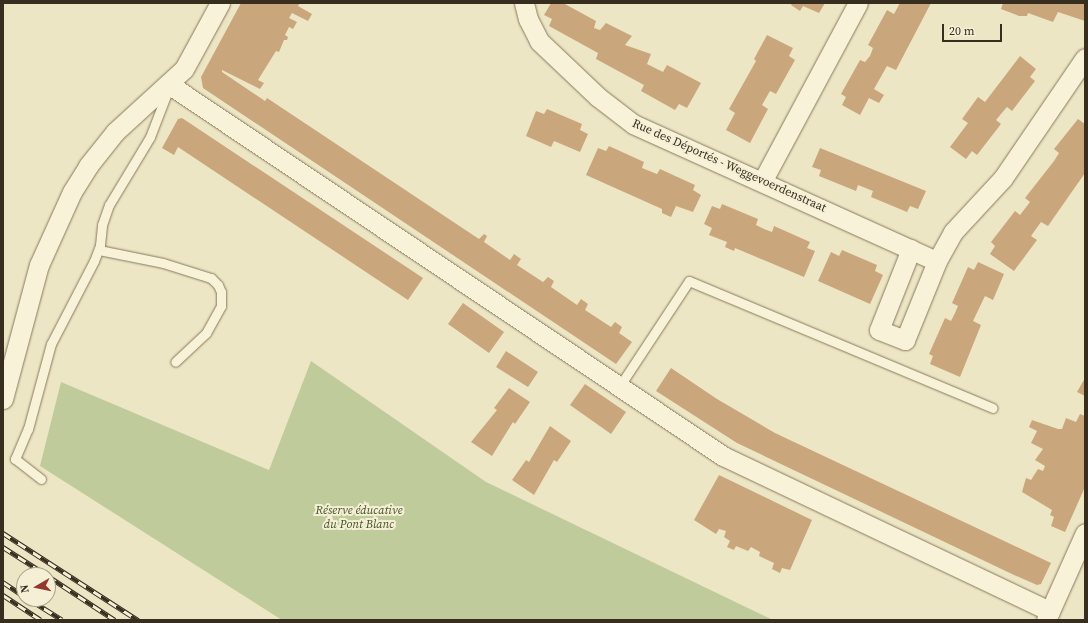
<!DOCTYPE html>
<meta charset="utf-8">
<style>
body{margin:0}
#map{position:relative;width:1088px;height:623px;overflow:hidden;background:#ede6c5;font-family:"Source Serif 4",serif}
div>[style]{position:absolute}
.green>*{inset:0;background:#bfcb9a}
.building>*{inset:0;background:#caa67c}
.roads{filter:drop-shadow(0 0 1px #88795c) drop-shadow(0 0 1px #88795c)}
.service>*{height:9px;margin:-4.5px;padding:0 4.5px;transform-origin:4.5px;border-radius:4.5px;background:#f8f2d9}
.minor>*{height:19px;margin:-9.5px;padding:0 9.5px;transform-origin:9.5px;border-radius:9.5px;background:#f8f2d9}
.rail>*{height:4.5px;margin-top:-2.25px;transform-origin:0;background:repeating-linear-gradient(90deg,#f5efd5 0 9px,#382e1f 0 18px);box-sizing:border-box;border-block:1px solid #382e1f}
span{translate:-50% -50%;white-space:nowrap;text-align:center;line-height:1.15;-webkit-text-stroke:4px #f5efd5;paint-order:stroke}
.street-label{font-size:12px;color:#382e1f}
.park-label{font-size:12px;color:#435426;font-style:italic}
.frame{position:absolute;inset:0;border:4px solid #382e1f;pointer-events:none}
.north{position:absolute;left:16px;top:567px;width:40px;height:40px;box-sizing:border-box;background:#f5efd5;border:1px solid #a9a28c;border-radius:50%;rotate:261deg;font-size:11px;font-weight:700;line-height:16px;text-align:center;color:#382e1f}
.north::after{content:'';display:block;margin:auto;width:14px;height:18px;background:#95392d;clip-path:polygon(50% 0,100% 100%,50% 72%,0 100%)}
.scale{position:absolute;left:942px;top:24px;width:60px;height:18px;box-sizing:border-box;border:2px solid #382e1f;border-top:0;padding-left:5px;font-size:12px;line-height:14px;white-space:nowrap;color:#382e1f;-webkit-text-stroke:3px #f5efd5;paint-order:stroke}
</style>
<div id="map">
<div class="green">
<i style="clip-path:polygon(311px 361px,486px 482px,773px 620px,282px 620px,40px 466px,61px 382px,269px 470px)"></i>
</div>
<div class="building">
<i style="clip-path:polygon(241px 3px,300px 3px,298px 6px,312px 14px,308px 21px,292px 13px,289px 18px,297px 22px,293px 29px,289px 27px,285px 35px,288px 37px,287px 40px,284px 40px,279px 52px,276px 51px,258px 80px,264px 83px,260px 89px,222px 70px,222px 72px,265px 101px,267px 98px,479px 239px,484px 234px,487px 236px,484px 242px,510px 260px,514px 254px,521px 259px,517px 265px,543px 282px,548px 277px,554px 281px,551px 287px,577px 305px,581px 299px,588px 304px,585px 310px,611px 327px,615px 322px,622px 327px,619px 333px,632px 342px,616px 364px,203px 88px,201px 77px)"></i>
<i style="clip-path:polygon(551px 3px,563px 3px,596px 21px,594px 28px,600px 30px,606px 23px,632px 36px,625px 45px,651px 54px,647px 64px,663px 72px,667px 65px,701px 83px,687px 108px,679px 104px,675px 110px,641px 91px,644px 85px,596px 59px,598px 53px,549px 26px,552px 19px,544px 15px)"></i>
<i style="clip-path:polygon(792px 3px,825px 3px,819px 13px,803px 6px,800px 11px,791px 5px)"></i>
<i style="clip-path:polygon(900px 3px,931px 3px,896px 70px,887px 66px,874px 89px,884px 95px,879px 103px,869px 98px,860px 115px,842px 105px,846px 97px,841px 94px,860px 60px,865px 62px,870px 56px,873px 48px,868px 45px,887px 10px,894px 14px)"></i>
<i style="clip-path:polygon(1003px 3px,1085px 3px,1085px 21px,1058px 12px,1053px 22px,1028px 13px,1027px 16px,1019px 16px,1001px 9px)"></i>
<i style="clip-path:polygon(767px 35px,793px 48px,789px 56px,795px 60px,776px 94px,770px 91px,762px 105px,768px 109px,750px 143px,726px 130px,735px 113px,729px 109px,756px 61px,754px 59px)"></i>
<i style="clip-path:polygon(1020px 56px,1036px 69px,1030px 77px,1035px 81px,1012px 111px,1007px 107px,1001px 114px,996px 120px,1001px 124px,977px 155px,972px 151px,966px 159px,950px 147px,968px 123px,962px 119px,978px 97px,985px 102px)"></i>
<i style="clip-path:polygon(547px 109px,582px 124px,580px 130px,588px 134px,580px 152px,554px 141px,551px 147px,526px 136px,536px 111px,544px 114px)"></i>
<i style="clip-path:polygon(182px 118px,423px 278px,408px 300px,178px 147px,174px 155px,162px 148px,178px 119px)"></i>
<i style="clip-path:polygon(1078px 119px,1085px 124px,1085px 173px,1048px 226px,1041px 222px,1031px 236px,1037px 240px,1014px 271px,990px 254px,995px 246px,991px 242px,1015px 211px,1020px 215px,1030px 202px,1025px 198px,1054px 161px,1059px 153px,1054px 149px)"></i>
<i style="clip-path:polygon(609px 146px,644px 162px,642px 168px,657px 174px,660px 169px,695px 185px,693px 190px,701px 195px,693px 212px,676px 206px,671px 217px,662px 213px,662px 209px,586px 175px,598px 148px,606px 151px)"></i>
<i style="clip-path:polygon(820px 148px,926px 191px,918px 209px,910px 206px,907px 212px,871px 197px,873px 191px,858px 185px,856px 191px,819px 176px,821px 170px,812px 167px)"></i>
<i style="clip-path:polygon(722px 204px,758px 219px,756px 225px,764px 229px,772px 232px,774px 226px,810px 242px,807px 248px,815px 251px,804px 277px,735px 248px,734px 251px,725px 247px,727px 242px,709px 235px,712px 228px,704px 224px,712px 206px,720px 209px)"></i>
<i style="clip-path:polygon(842px 250px,877px 265px,875px 271px,883px 275px,870px 304px,818px 281px,831px 252px,839px 256px)"></i>
<i style="clip-path:polygon(978px 262px,1004px 274px,993px 300px,985px 296px,973px 321px,981px 325px,960px 377px,930px 364px,933px 356px,929px 354px,945px 318px,951px 321px,955px 313px,958px 306px,952px 303px,968px 267px,974px 270px)"></i>
<i style="clip-path:polygon(463px 303px,504px 332px,489px 353px,448px 324px)"></i>
<i style="clip-path:polygon(506px 351px,538px 372px,528px 387px,496px 367px)"></i>
<i style="clip-path:polygon(671px 368px,717px 399px,775px 433px,1051px 563px,1041px 584px,1037px 585px,1014px 575px,737px 443px,656px 391px)"></i>
<i style="clip-path:polygon(1085px 378px,1085px 396px,1077px 392px)"></i>
<i style="clip-path:polygon(585px 384px,626px 412px,611px 434px,570px 405px)"></i>
<i style="clip-path:polygon(509px 388px,530px 402px,515px 424px,513px 422px,492px 456px,471px 442px,497px 410px,494px 408px)"></i>
<i style="clip-path:polygon(1080px 414px,1085px 416px,1085px 487px,1065px 532px,1051px 526px,1054px 517px,1050px 515px,1052px 510px,1022px 492px,1026px 478px,1031px 480px,1038px 469px,1043px 471px,1045px 466px,1035px 460px,1043px 449px,1031px 443px,1037px 431px,1029px 427px,1032px 420px,1058px 429px,1062px 429px,1066px 418px,1076px 422px)"></i>
<i style="clip-path:polygon(550px 426px,571px 441px,557px 462px,554px 460px,534px 495px,512px 480px,526px 460px,529px 462px)"></i>
<i style="clip-path:polygon(719px 475px,812px 520px,790px 570px,782px 568px,780px 573px,772px 569px,774px 563px,759px 556px,760px 552px,751px 547px,748px 551px,736px 546px,734px 550px,727px 547px,730px 541px,724px 537px,726px 531px,719px 529px,716px 534px,694px 520px)"></i>
</div>
<div class="roads">
<div class="service">
<i style="left:99px;top:250px;width:65px;rotate:11.5deg"></i>
<i style="left:163px;top:263px;width:50px;rotate:17.4deg"></i>
<i style="left:211px;top:278px;width:10px;rotate:45deg"></i>
<i style="left:218px;top:285px;width:8px;rotate:67deg"></i>
<i style="left:221px;top:292px;width:14px;rotate:90deg"></i>
<i style="left:221px;top:306px;width:31px;rotate:119deg"></i>
<i style="left:206px;top:333px;width:42px;rotate:136.9deg"></i>
<i style="left:619px;top:387px;width:127px;rotate:-56.6deg"></i>
<i style="left:689px;top:281px;width:329px;rotate:22.7deg"></i>
<i style="left:41px;top:479px;width:33px;rotate:-142deg"></i>
<i style="left:15px;top:459px;width:33px;rotate:-67deg"></i>
<i style="left:28px;top:429px;width:88px;rotate:-74.9deg"></i>
<i style="left:51px;top:344px;width:93px;rotate:-62.6deg"></i>
<i style="left:94px;top:261px;width:17px;rotate:-69deg"></i>
<i style="left:100px;top:245px;width:20px;rotate:-84deg"></i>
<i style="left:102px;top:225px;width:21px;rotate:-71deg"></i>
<i style="left:109px;top:205px;width:79px;rotate:-58.9deg"></i>
<i style="left:150px;top:137px;width:50px;rotate:-69deg"></i>
</div>
<div class="minor">
<i style="left:524px;top:3px;width:16px;rotate:76deg"></i>
<i style="left:528px;top:19px;width:25px;rotate:63deg"></i>
<i style="left:539px;top:41px;width:81px;rotate:43.5deg"></i>
<i style="left:598px;top:97px;width:44px;rotate:37.6deg"></i>
<i style="left:633px;top:124px;width:333px;rotate:24.3deg"></i>
<i style="left:937px;top:261px;width:33px;rotate:-61deg"></i>
<i style="left:953px;top:232px;width:74px;rotate:-47.2deg"></i>
<i style="left:1003px;top:178px;width:145px;rotate:-55.7deg"></i>
<i style="left:170px;top:85px;width:666px;rotate:33.86deg"></i>
<i style="left:723px;top:456px;width:362px;rotate:25.4deg"></i>
<i style="left:763px;top:180px;width:201px;rotate:-61.8deg"></i>
<i style="left:911px;top:249px;width:87px;rotate:111.6deg"></i>
<i style="left:879px;top:330px;width:28px;rotate:21deg"></i>
<i style="left:905px;top:340px;width:85px;rotate:-67.9deg"></i>
<i style="left:3px;top:399px;width:139px;rotate:-75deg"></i>
<i style="left:39px;top:265px;width:80px;rotate:-65.7deg"></i>
<i style="left:72px;top:192px;width:31px;rotate:-58deg"></i>
<i style="left:88px;top:166px;width:43px;rotate:-51.5deg"></i>
<i style="left:115px;top:132px;width:93px;rotate:-42.4deg"></i>
<i style="left:184px;top:69px;width:75px;rotate:-61.4deg"></i>
<i style="left:1046px;top:620px;width:95px;rotate:-65.9deg"></i>
</div>
</div>
<div class="rail">
<i style="left:3px;top:533px;width:161px;rotate:32.8deg"></i>
<i style="left:3px;top:547px;width:52px;rotate:32.5deg"></i>
<i style="left:48px;top:576px;width:80px;rotate:33.3deg"></i>
<i style="left:3px;top:582px;width:25px;rotate:34deg"></i>
<i style="left:3px;top:595px;width:45px;rotate:33.3deg"></i>
<i style="left:29px;top:599px;width:39px;rotate:32deg"></i>
</div>
<div class="street-label">
<span style="left:729px;top:166px;rotate:24deg">Rue des Déportés - Weggevoerdenstraat</span>
</div>
<div class="park-label">
<span style="left:359px;top:518px">Réserve éducative<br>du Pont Blanc</span>
</div>
<div class="frame"></div>
<div class="north">N</div>
<div class="scale">20 m</div>
</div>
